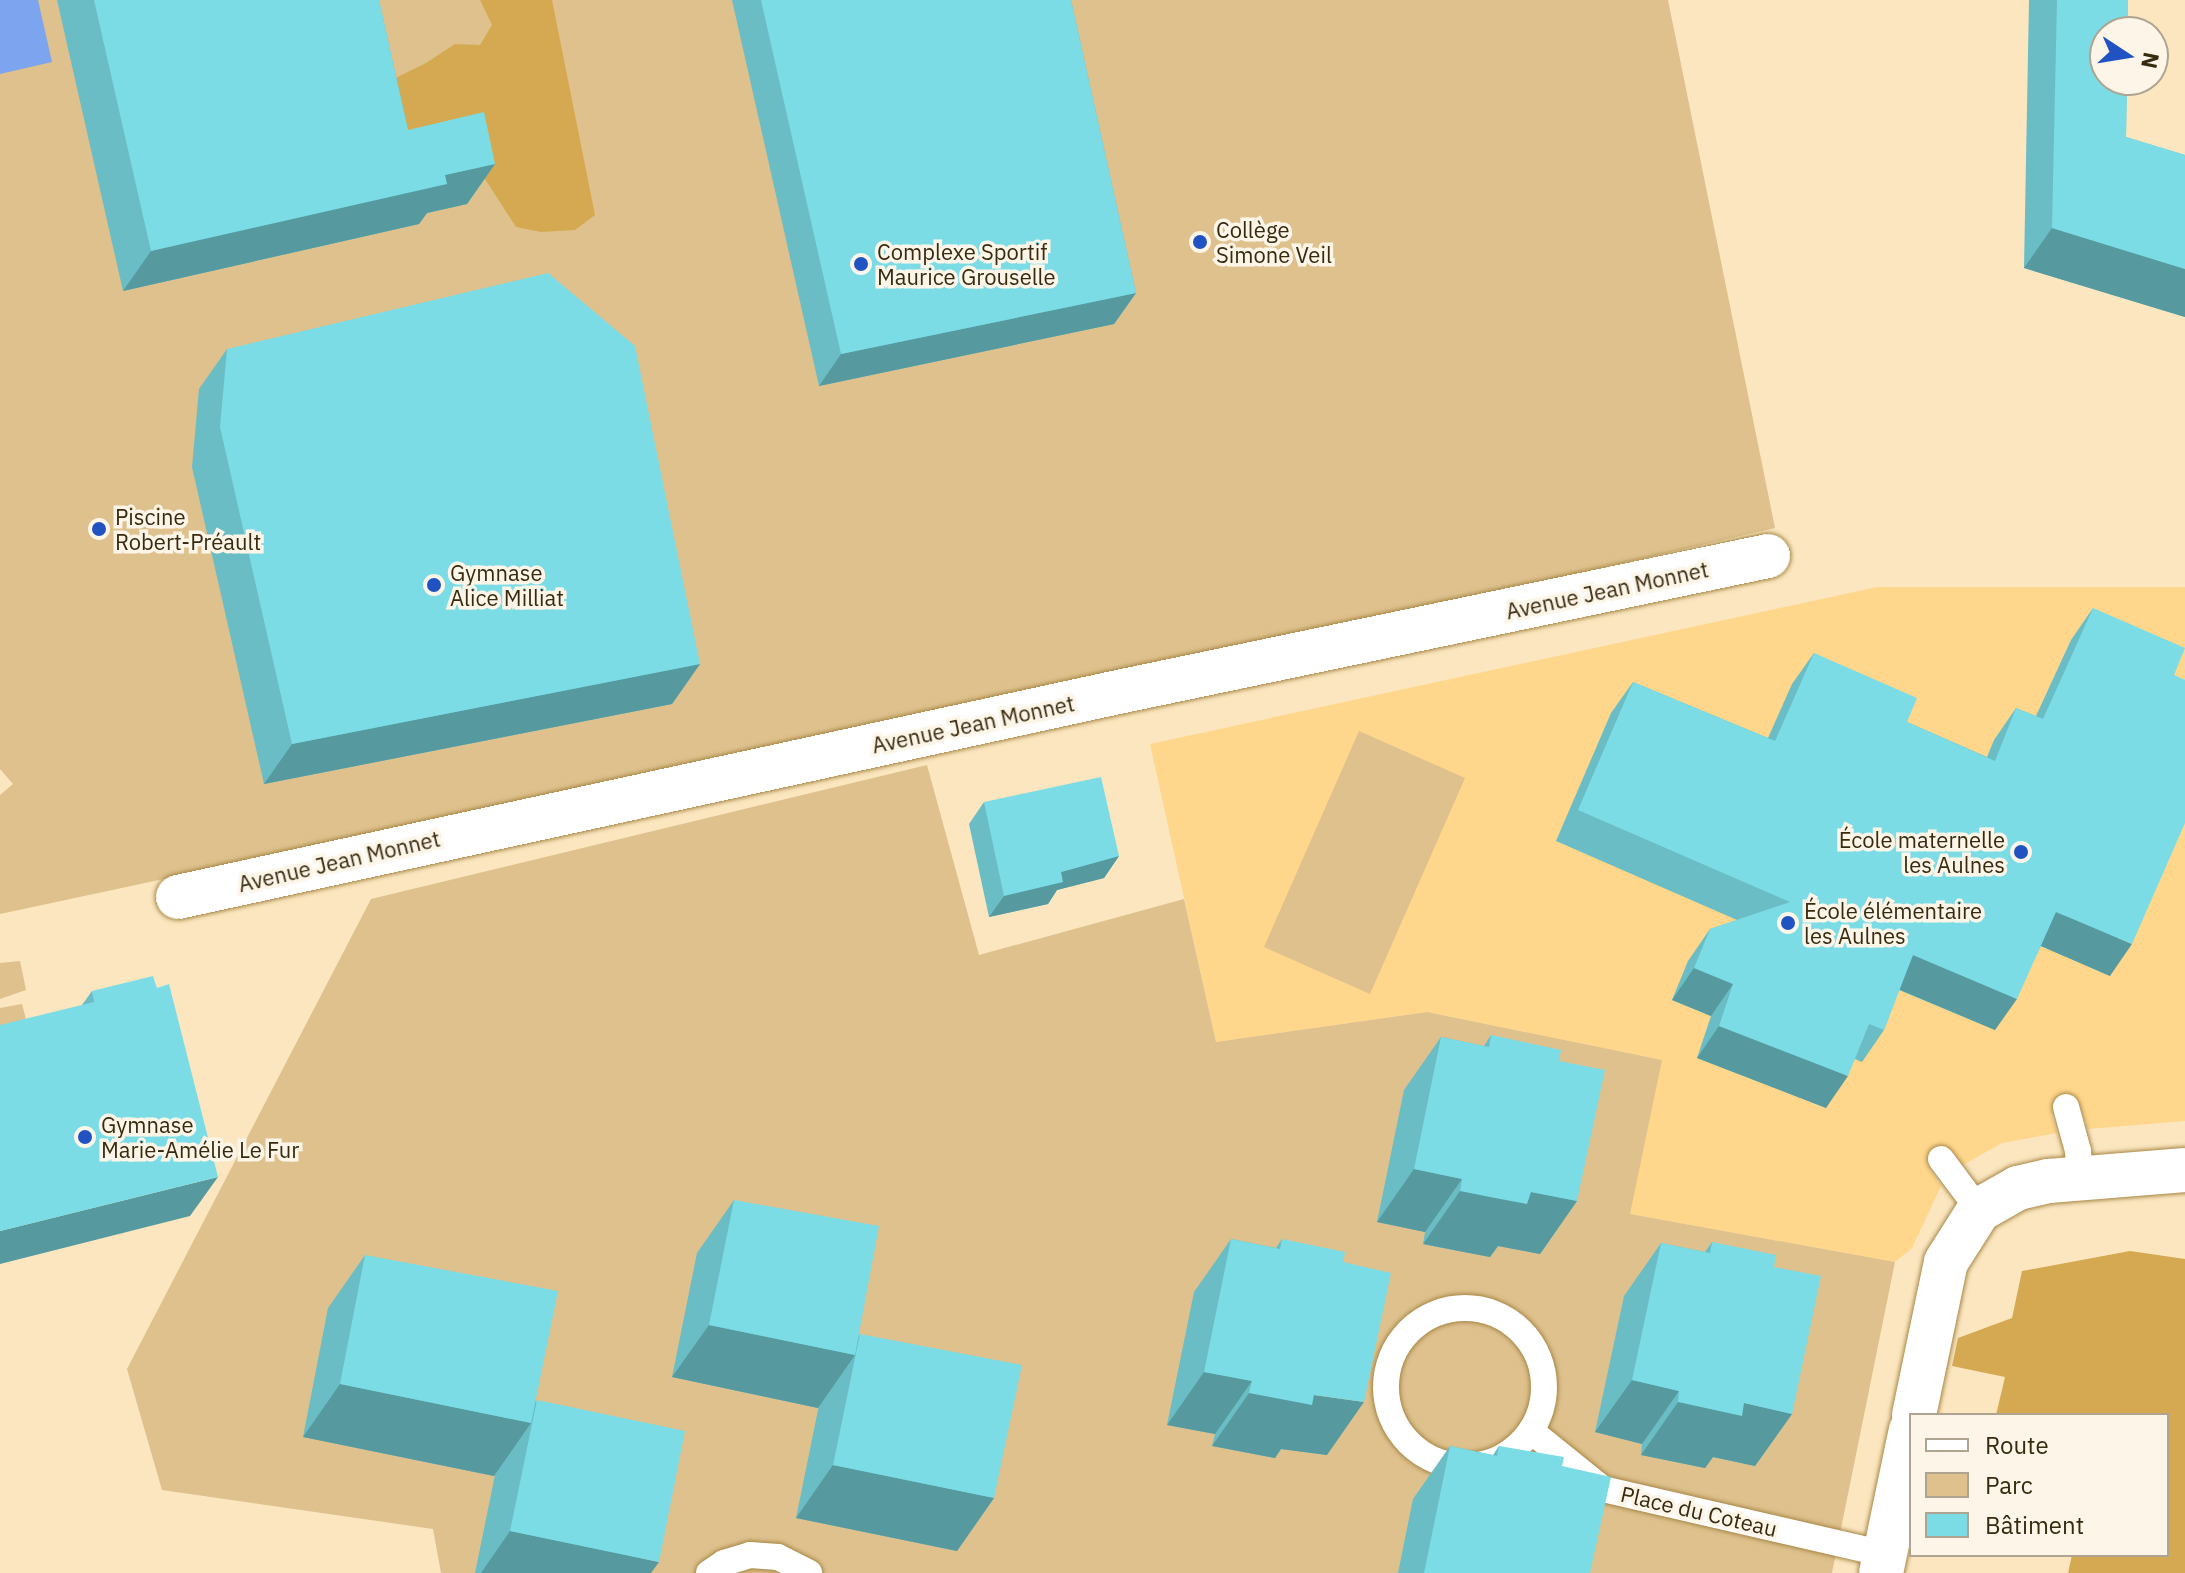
<!DOCTYPE html>
<meta charset="utf-8">
<style>
body{margin:0}
#map{position:relative;width:2185px;height:1573px;overflow:hidden;background:#fbe6bf;font-family:"IBM Plex Sans",sans-serif}
div>[style]{position:absolute}
.built>*{inset:0;background:#fed78c}
.green>*{inset:0;background:#dec18d}
.forest>*{inset:0;background:#d5a951}
.water>*{inset:0;background:#7da4ee}
.roads{filter:drop-shadow(0 0 2px #a88746) drop-shadow(0 0 2px #a88746)}
.service>*{height:26px;margin:-13px;padding:0 13px;transform-origin:13px;border-radius:13px;background:#fff}
.service>.ring{margin:-13px;padding:0;box-sizing:content-box;background:none;border:26px solid #fff;border-radius:50%}
.minor>*{height:44px;margin:-22px;padding:0 22px;transform-origin:22px;border-radius:22px;background:#fff}
.wall>*{inset:0;background:#6abdc5}
.shaded-wall>*{inset:0;background:#569aa0}
.building>*{inset:0;background:#7bdce5}
.dots>*{width:22px;height:22px;translate:-50% -50%;box-sizing:border-box;border:4px solid #fcf5e8;border-radius:50%}
span{translate:-50% -50%;white-space:nowrap;text-align:center;line-height:1.15;-webkit-text-stroke:7px #fcf5e8;paint-order:stroke}
.poi-label{font-size:22px;color:#382a0f}
.left{translate:0 -50%;text-align:left}
.right{translate:-100% -50%;text-align:right}
.street-label{font-size:22px;color:#382a0f}
.legend{position:absolute;left:1909px;top:1413px;width:260px;height:144px;box-sizing:border-box;background:#fcf5e8;border:2px solid #aea491;margin:0;padding:10px 14px;list-style:none;font-size:24px;color:#382a0f}
.legend li{display:flex;align-items:center;gap:16px;height:40px}
.legend b{width:40px;border:2px solid #aea491}
.north{position:absolute;left:2089px;top:16px;width:80px;height:80px;box-sizing:border-box;background:#fcf5e8;border:2px solid #aea491;border-radius:50%;rotate:102deg;font-size:22px;font-weight:700;line-height:32px;text-align:center;color:#382a0f}
.north::after{content:'';display:block;margin:auto;width:28px;height:36px;background:#2053c1;clip-path:polygon(50% 0,100% 100%,50% 72%,0 100%)}
</style>
<div id="map">
<div class="built">
<i style="clip-path:polygon(1877px 587px,2185px 587px,2185px 1121px,2088px 1129px,2079px 1102px,2051px 1114px,2057px 1133px,2002px 1143px,1963px 1165px,1952px 1151px,1929px 1169px,1941px 1186px,1912px 1248px,1895px 1262px,1629px 1214px,1661px 1060px,1427px 1012px,1216px 1042px,1150px 744px)"></i>
</div>
<div class="green">
<i style="clip-path:polygon(0 0,1668px 0,1775px 528px,1405px 613px,0 914px,0 795px,13px 784px,0 769px)"></i>
<i style="clip-path:polygon(1359px 731px,1465px 778px,1370px 994px,1264px 947px)"></i>
<i style="clip-path:polygon(927px 765px,979px 955px,1184px 899px,1216px 1042px,1427px 1012px,1662px 1060px,1630px 1214px,1895px 1262px,1832px 1573px,441px 1573px,433px 1529px,162px 1490px,127px 1369px,371px 899px)"></i>
<i style="clip-path:polygon(20px 961px,26px 990px,0 999px,0 963px)"></i>
<i style="clip-path:polygon(22px 1004px,34px 1050px,0 1058px,0 1008px)"></i>
</div>
<div class="forest">
<i style="clip-path:polygon(480px 0,552px 0,595px 215px,575px 230px,541px 232px,516px 227px,467px 151px,380px 169px,363px 94px,426px 63px,455px 44px,480px 45px,492px 25px)"></i>
<i style="clip-path:polygon(2130px 1251px,2185px 1259px,2185px 1573px,2068px 1573px,2072px 1555px,2167px 1555px,2167px 1415px,1996px 1415px,2005px 1377px,1952px 1366px,1958px 1338px,2012px 1318px,2022px 1271px)"></i>
</div>
<div class="water">
<i style="clip-path:polygon(0 0,38px 0,52px 62px,0 74px)"></i>
</div>
<div class="roads">
<div class="service">
<i style="left:2066px;top:1107px;width:46px;rotate:74.7deg"></i>
<i style="left:2078px;top:1151px;width:28px;rotate:86deg"></i>
<i style="left:1941px;top:1159px;width:64px;rotate:53.3deg"></i>
<i class="ring" style="left:1386px;top:1308px;width:132px;height:132px"></i>
<i style="left:1531px;top:1431px;width:92px;rotate:38.9deg"></i>
<i style="left:1603px;top:1489px;width:289px;rotate:13deg"></i>
<i style="left:709px;top:1573px;width:18px;rotate:-34deg"></i>
<i style="left:724px;top:1563px;width:27px;rotate:-17deg"></i>
<i style="left:750px;top:1555px;width:28px;rotate:4deg"></i>
<i style="left:778px;top:1557px;width:35px;rotate:27deg"></i>
</div>
<div class="minor">
<i style="left:178px;top:897px;width:967px;rotate:-12.3deg"></i>
<i style="left:1123px;top:691px;width:659px;rotate:-11.82deg"></i>
<i style="left:1914px;top:1415px;width:156px;rotate:-78.2deg"></i>
<i style="left:1946px;top:1262px;width:62px;rotate:-57.6deg"></i>
<i style="left:1979px;top:1210px;width:45px;rotate:-29.4deg"></i>
<i style="left:2018px;top:1188px;width:32px;rotate:-13deg"></i>
<i style="left:2049px;top:1181px;width:136px;rotate:-4.6deg"></i>
<i style="left:1881px;top:1573px;width:146px;rotate:-78.2deg"></i>
</div>
</div>
<div class="wall">
<i style="clip-path:polygon(57px 0,379px 0,408px 130px,495px 164px,467px 204px,427px 213px,419px 224px,123px 291px)"></i>
<i style="clip-path:polygon(732px 0,1071px 0,1136px 293px,1114px 324px,819px 386px)"></i>
<i style="clip-path:polygon(2029px 0,2128px 0,2126px 137px,2185px 155px,2185px 317px,2024px 268px)"></i>
<i style="clip-path:polygon(227px 349px,700px 664px,672px 704px,264px 784px,192px 467px,199px 389px)"></i>
<i style="clip-path:polygon(2093px 608px,2174px 675px,2110px 976px,2041px 946px,1995px 1030px,1899px 990px,1884px 1030px,1862px 1062px,1855px 1059px,1826px 1108px,1697px 1058px,1711px 1016px,1672px 1000px,1688px 961px,1710px 929px,1737px 920px,1556px 841px,1611px 713px,1633px 682px,1768px 738px,1792px 684px,1814px 653px,1907px 722px,1987px 757px,1994px 740px,2016px 708px,2036px 716px,2071px 640px)"></i>
<i style="clip-path:polygon(984px 802px,1119px 856px,1104px 878px,1057px 890px,1048px 904px,989px 917px,969px 824px)"></i>
<i style="clip-path:polygon(92px 991px,190px 1216px,82px 1005px)"></i>
<i style="clip-path:polygon(1491px 1035px,1559px 1061px,1577px 1201px,1540px 1254px,1498px 1246px,1490px 1257px,1453px 1250px,1423px 1244px,1425px 1232px,1377px 1222px,1404px 1090px,1441px 1037px,1484px 1046px)"></i>
<i style="clip-path:polygon(734px 1200px,858px 1337px,860px 1334px,994px 1498px,957px 1551px,796px 1518px,819px 1405px,818px 1408px,672px 1377px,697px 1253px)"></i>
<i style="clip-path:polygon(1231px 1239px,1276px 1248px,1282px 1239px,1327px 1455px,1281px 1449px,1275px 1458px,1212px 1446px,1215px 1434px,1167px 1425px,1194px 1292px)"></i>
<i style="clip-path:polygon(1712px 1242px,1774px 1267px,1792px 1414px,1755px 1466px,1713px 1457px,1705px 1468px,1641px 1455px,1642px 1444px,1595px 1432px,1624px 1296px,1661px 1243px,1705px 1252px)"></i>
<i style="clip-path:polygon(365px 1255px,536px 1401px,651px 1573px,475px 1573px,495px 1475px,494px 1476px,303px 1437px,328px 1308px)"></i>
<i style="clip-path:polygon(1450px 1446px,1493px 1455px,1499px 1446px,1562px 1466px,1590px 1573px,1398px 1573px,1413px 1499px)"></i>
</div>
<div class="shaded-wall">
<i style="clip-path:polygon(495px 164px,467px 204px,427px 213px,419px 224px,123px 291px,151px 251px,445px 175px)"></i>
<i style="clip-path:polygon(2052px 228px,2185px 269px,2185px 317px,2024px 268px)"></i>
<i style="clip-path:polygon(1136px 293px,1114px 324px,819px 386px,841px 354px)"></i>
<i style="clip-path:polygon(700px 664px,672px 704px,264px 784px,292px 744px)"></i>
<i style="clip-path:polygon(1119px 856px,1104px 878px,1057px 890px,1048px 904px,989px 917px,1004px 896px,1061px 872px)"></i>
<i style="clip-path:polygon(2056px 912px,2132px 944px,2110px 976px,2034px 943px)"></i>
<i style="clip-path:polygon(1913px 955px,2017px 999px,1995px 1030px,1891px 986px)"></i>
<i style="clip-path:polygon(1694px 968px,1733px 984px,1711px 1016px,1672px 1000px)"></i>
<i style="clip-path:polygon(1719px 1026px,1848px 1076px,1826px 1108px,1697px 1058px)"></i>
<i style="clip-path:polygon(1414px 1169px,1462px 1179px,1425px 1232px,1377px 1222px)"></i>
<i style="clip-path:polygon(218px 1177px,190px 1216px,0 1264px,0 1231px)"></i>
<i style="clip-path:polygon(1460px 1191px,1531px 1192px,1577px 1201px,1540px 1254px,1498px 1246px,1490px 1257px,1423px 1244px)"></i>
<i style="clip-path:polygon(709px 1325px,855px 1355px,818px 1408px,672px 1377px)"></i>
<i style="clip-path:polygon(1204px 1372px,1252px 1381px,1215px 1434px,1167px 1425px)"></i>
<i style="clip-path:polygon(1632px 1380px,1679px 1391px,1642px 1444px,1595px 1432px)"></i>
<i style="clip-path:polygon(340px 1384px,531px 1423px,494px 1476px,303px 1437px)"></i>
<i style="clip-path:polygon(1249px 1393px,1314px 1395px,1364px 1402px,1327px 1455px,1281px 1449px,1275px 1458px,1212px 1446px)"></i>
<i style="clip-path:polygon(1678px 1402px,1744px 1403px,1792px 1414px,1755px 1466px,1713px 1457px,1705px 1468px,1641px 1455px)"></i>
<i style="clip-path:polygon(833px 1465px,994px 1498px,957px 1551px,796px 1518px)"></i>
<i style="clip-path:polygon(510px 1531px,659px 1562px,651px 1573px,481px 1573px)"></i>
</div>
<div class="building">
<i style="clip-path:polygon(94px 0,379px 0,408px 130px,484px 112px,495px 164px,445px 175px,447px 184px,151px 251px)"></i>
<i style="clip-path:polygon(761px 0,1071px 0,1136px 293px,841px 354px)"></i>
<i style="clip-path:polygon(2057px 0,2128px 0,2128px 32px,2105px 32px,2105px 80px,2127px 80px,2126px 137px,2185px 155px,2185px 269px,2052px 228px)"></i>
<i style="clip-path:polygon(548px 273px,635px 346px,700px 664px,292px 744px,220px 427px,227px 349px)"></i>
<i style="clip-path:polygon(2093px 608px,2185px 648px,2174px 675px,2185px 680px,2185px 823px,2132px 944px,2056px 912px,2017px 999px,1913px 955px,1884px 1030px,1869px 1024px,1848px 1076px,1719px 1026px,1733px 984px,1694px 968px,1710px 929px,1790px 902px,1578px 810px,1633px 682px,1775px 741px,1814px 653px,1917px 698px,1907px 722px,1995px 761px,2016px 708px,2043px 719px)"></i>
<i style="clip-path:polygon(1101px 777px,1119px 856px,1061px 872px,1063px 882px,1004px 896px,984px 802px)"></i>
<i style="clip-path:polygon(153px 976px,157px 988px,169px 984px,218px 1177px,0 1231px,0 1025px,94px 1002px,92px 991px)"></i>
<i style="clip-path:polygon(1491px 1035px,1561px 1050px,1559px 1061px,1605px 1070px,1577px 1201px,1531px 1192px,1527px 1204px,1490px 1197px,1460px 1191px,1462px 1179px,1414px 1169px,1441px 1037px,1489px 1047px)"></i>
<i style="clip-path:polygon(734px 1200px,879px 1226px,855px 1355px,709px 1325px)"></i>
<i style="clip-path:polygon(1231px 1239px,1280px 1249px,1282px 1239px,1345px 1252px,1343px 1262px,1391px 1273px,1364px 1402px,1314px 1395px,1312px 1405px,1249px 1393px,1252px 1381px,1204px 1372px)"></i>
<i style="clip-path:polygon(1712px 1242px,1776px 1255px,1774px 1267px,1821px 1276px,1792px 1414px,1744px 1403px,1742px 1416px,1701px 1407px,1678px 1402px,1679px 1391px,1632px 1380px,1661px 1243px,1710px 1253px)"></i>
<i style="clip-path:polygon(365px 1255px,558px 1291px,531px 1423px,340px 1384px)"></i>
<i style="clip-path:polygon(860px 1334px,1022px 1365px,994px 1498px,833px 1465px)"></i>
<i style="clip-path:polygon(537px 1400px,685px 1431px,659px 1562px,510px 1531px)"></i>
<i style="clip-path:polygon(1450px 1446px,1497px 1456px,1499px 1446px,1564px 1457px,1562px 1466px,1611px 1477px,1590px 1573px,1424px 1573px)"></i>
</div>
<div class="dots">
<i style="left:1200px;top:242px;background:#2053c1"></i>
<i style="left:861px;top:264px;background:#2053c1"></i>
<i style="left:99px;top:529px;background:#2053c1"></i>
<i style="left:434px;top:585px;background:#2053c1"></i>
<i style="left:2021px;top:852px;background:#2053c1"></i>
<i style="left:1788px;top:923px;background:#2053c1"></i>
<i style="left:85px;top:1137px;background:#2053c1"></i>
</div>
<div class="poi-label">
<span class="left" style="left:1216px;top:242px">Collège<br>Simone Veil</span>
<span class="left" style="left:877px;top:264px">Complexe Sportif<br>Maurice Grouselle</span>
<span class="left" style="left:115px;top:529px">Piscine<br>Robert-Préault</span>
<span class="left" style="left:450px;top:585px">Gymnase<br>Alice Milliat</span>
<span class="right" style="left:2005px;top:852px">École maternelle<br>les Aulnes</span>
<span class="left" style="left:1804px;top:923px">École élémentaire<br>les Aulnes</span>
<span class="left" style="left:101px;top:1137px">Gymnase<br>Marie-Amélie Le Fur</span>
</div>
<div class="street-label">
<span style="left:1607px;top:590px;rotate:-12deg">Avenue Jean Monnet</span>
<span style="left:973px;top:724px;rotate:-12deg">Avenue Jean Monnet</span>
<span style="left:339px;top:861px;rotate:-13deg">Avenue Jean Monnet</span>
<span style="left:1699px;top:1511px;rotate:13deg">Place du Coteau</span>
</div>
<ul class="legend">
<li><b style="height:10px;background:#fff"></b>Route</li>
<li><b style="height:22px;background:#dec18d"></b>Parc</li>
<li><b style="height:22px;background:#7bdce5"></b>Bâtiment</li>
</ul>
<div class="north">N</div>
</div>
